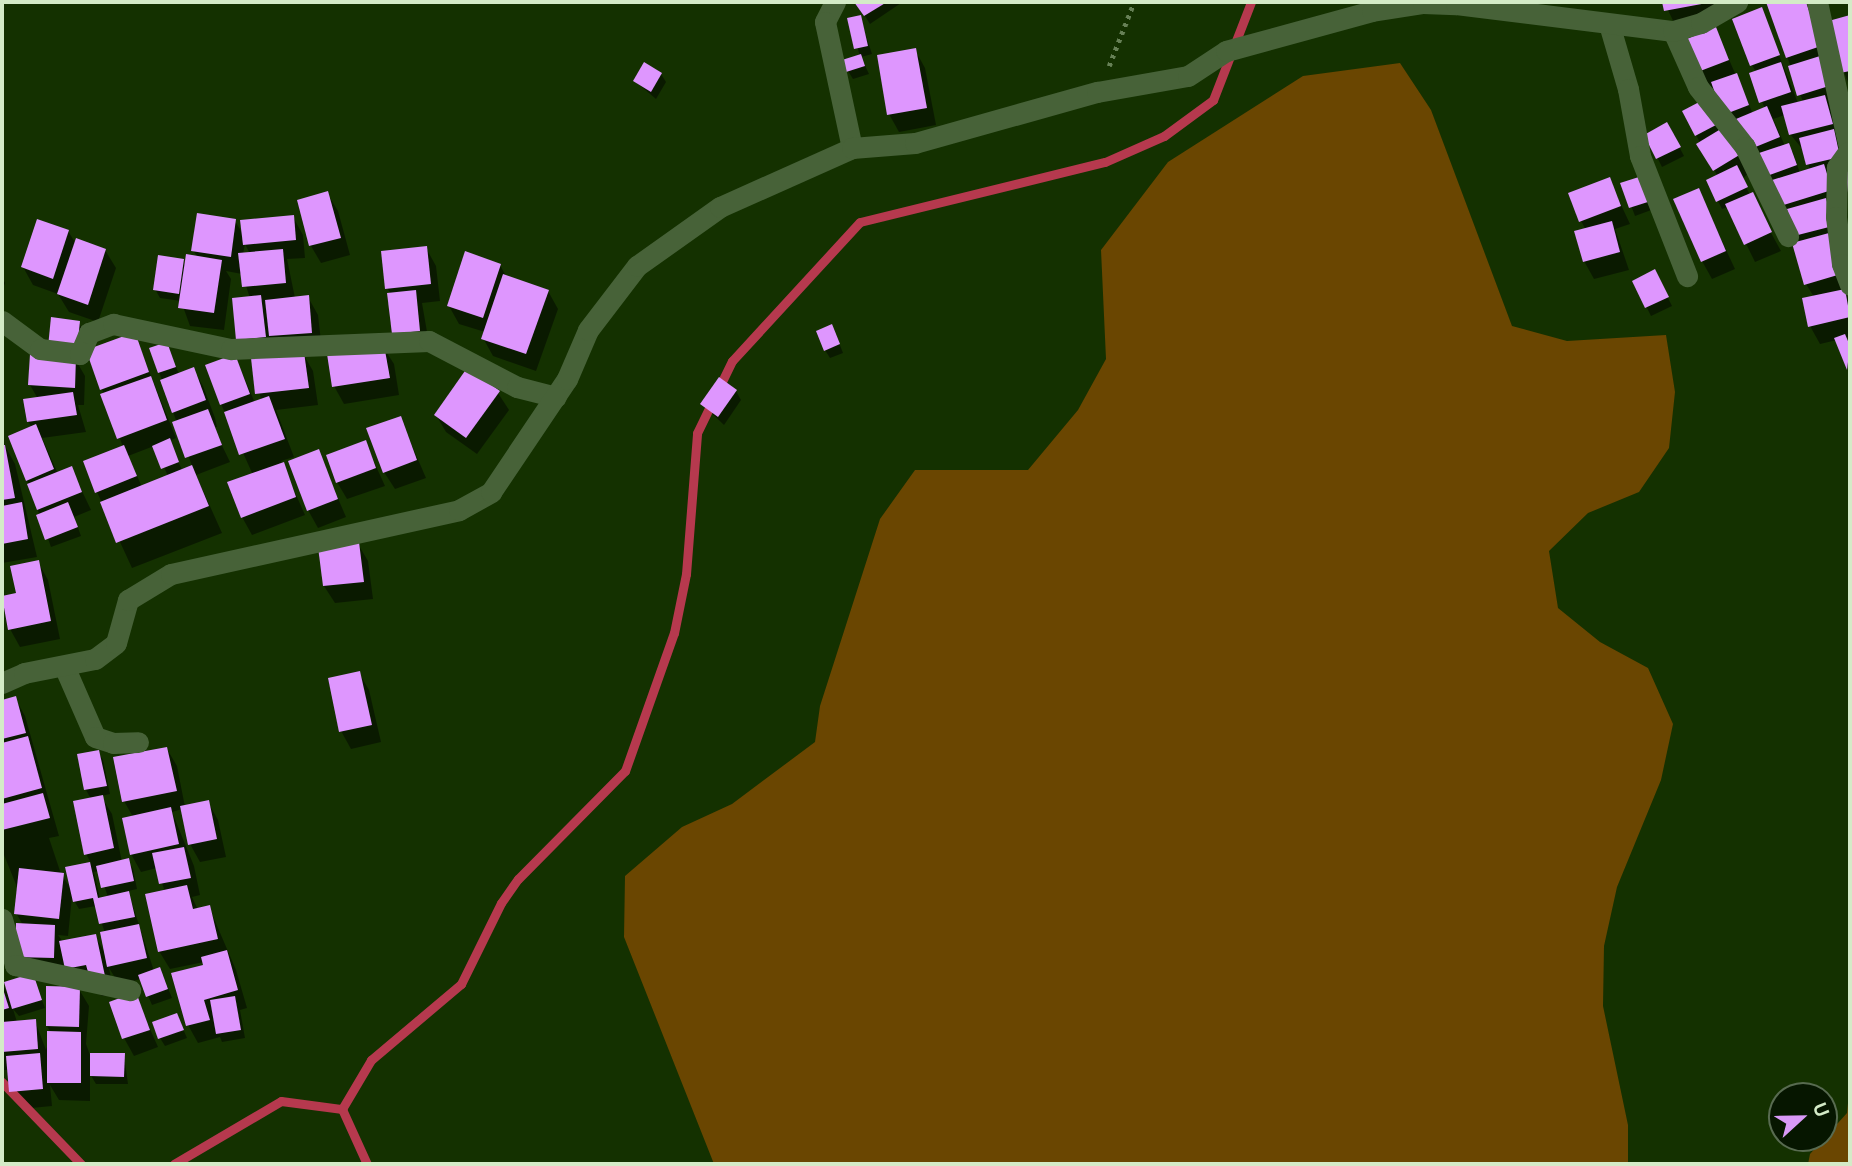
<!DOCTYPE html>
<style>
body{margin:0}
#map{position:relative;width:1852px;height:1166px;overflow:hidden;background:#143100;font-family:Figtree,sans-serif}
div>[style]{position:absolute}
.green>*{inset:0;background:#6a4601}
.shadow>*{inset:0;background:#0007}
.stream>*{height:9px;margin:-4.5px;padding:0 4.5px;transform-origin:4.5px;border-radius:4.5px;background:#b6394e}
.building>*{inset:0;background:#de96fe}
.path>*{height:4.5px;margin-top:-2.25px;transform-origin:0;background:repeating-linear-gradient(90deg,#668055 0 3.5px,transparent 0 8.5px)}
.minor>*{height:21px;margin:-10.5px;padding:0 10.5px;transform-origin:10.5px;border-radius:10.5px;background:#476238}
span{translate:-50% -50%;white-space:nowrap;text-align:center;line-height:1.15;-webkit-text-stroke:7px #061600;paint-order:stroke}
.frame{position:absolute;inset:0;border:4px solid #d4ebc7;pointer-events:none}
.north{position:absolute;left:1768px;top:1082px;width:70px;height:70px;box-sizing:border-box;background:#061600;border:2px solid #586b50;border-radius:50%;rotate:68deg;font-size:19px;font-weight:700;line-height:28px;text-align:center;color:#d4ebc7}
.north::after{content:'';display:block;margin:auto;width:24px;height:32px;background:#d99af7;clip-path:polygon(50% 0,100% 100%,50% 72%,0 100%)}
</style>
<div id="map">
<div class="green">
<i style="clip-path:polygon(1400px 63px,1431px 110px,1512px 326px,1567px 341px,1666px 335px,1675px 392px,1669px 448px,1639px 492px,1588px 513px,1549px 551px,1558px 608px,1600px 642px,1648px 668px,1673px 724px,1661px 780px,1617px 887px,1604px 946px,1603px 1006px,1628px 1125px,1628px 1164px,714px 1164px,624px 937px,625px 876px,682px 827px,732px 804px,815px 742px,820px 706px,880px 519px,915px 470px,1028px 470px,1078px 410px,1106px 359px,1101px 250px,1168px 162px,1303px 76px)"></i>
<i style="clip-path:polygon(1850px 1083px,1850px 1164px,1808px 1164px,1810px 1154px,1847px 1113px)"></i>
</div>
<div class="shadow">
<i style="clip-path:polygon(856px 2px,900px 2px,901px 3px,870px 24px)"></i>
<i style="clip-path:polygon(evenodd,1664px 2px,1714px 2px,1716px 30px,1753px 114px,1765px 109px,1751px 74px,1756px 72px,1752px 65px,1761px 10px,1798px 103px,1803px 102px,1768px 2px,1808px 2px,1850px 162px,1850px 194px,1848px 175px,1831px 179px,1845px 293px,1850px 302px,1850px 337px,1846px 338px,1850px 372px,1837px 340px,1820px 344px,1810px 326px,1814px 297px,1806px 284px,1800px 242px,1729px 122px,1714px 87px,1707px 90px,1697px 73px,1702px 35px,1681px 37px,1664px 2px,1785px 115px,1790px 134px,1804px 151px,1810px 170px,1800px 173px,1793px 153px,1785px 146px,1773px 119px,1785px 115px)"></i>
<i style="clip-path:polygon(860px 17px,872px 54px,861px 57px,869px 74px,853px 79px,848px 71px,860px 56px,849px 20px)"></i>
<i style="clip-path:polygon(1850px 17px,1850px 88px,1827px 24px)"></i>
<i style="clip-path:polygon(915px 50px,925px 68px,936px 125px,899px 132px,889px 114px)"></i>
<i style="clip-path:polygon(661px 74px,666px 82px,656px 99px,635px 81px)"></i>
<i style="clip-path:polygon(1702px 103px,1749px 172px,1742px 180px,1781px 251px,1755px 262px,1728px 207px,1722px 209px,1718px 201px,1718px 177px,1684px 112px)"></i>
<i style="clip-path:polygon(1667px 124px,1684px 156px,1662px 167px,1646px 135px)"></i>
<i style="clip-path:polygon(1641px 178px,1654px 209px,1635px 216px,1623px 184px)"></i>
<i style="clip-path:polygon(1609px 179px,1630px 224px,1615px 229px,1629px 270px,1594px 279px,1584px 261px,1586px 230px,1581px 221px)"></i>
<i style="clip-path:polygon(1698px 190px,1735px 269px,1712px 279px,1702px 261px)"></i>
<i style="clip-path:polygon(327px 193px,338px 211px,350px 255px,321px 263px,311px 246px,299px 201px)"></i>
<i style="clip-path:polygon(evenodd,293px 217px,303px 235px,305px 258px,287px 259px,295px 298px,308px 297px,318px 315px,322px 350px,302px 352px,313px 371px,318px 405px,276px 410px,294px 457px,281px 461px,305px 515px,252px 535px,242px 517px,253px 475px,221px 404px,235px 356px,255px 403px,261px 400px,253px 360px,250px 298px,242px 274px,226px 271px,231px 279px,224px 330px,190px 326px,181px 301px,160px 298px,155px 289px,183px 261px,186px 267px,198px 258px,193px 250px,235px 221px,244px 236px,293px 217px,245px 244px,250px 254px,243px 254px,245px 244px)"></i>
<i style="clip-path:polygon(1844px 225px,1850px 225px,1850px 257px)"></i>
<i style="clip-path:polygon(68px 231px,76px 244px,105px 250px,116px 268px,98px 322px,69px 312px,58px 294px,33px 285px,23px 267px)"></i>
<i style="clip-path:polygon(426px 248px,436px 266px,440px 301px,422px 303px,430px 349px,387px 288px)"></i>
<i style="clip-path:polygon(500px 265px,507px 278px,548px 291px,558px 309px,536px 371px,493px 356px,483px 338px,485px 332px,459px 324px,449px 306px)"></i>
<i style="clip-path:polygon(2px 277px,5px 283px,2px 291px)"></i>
<i style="clip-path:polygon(1659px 280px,1672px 306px,1651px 316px,1634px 282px)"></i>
<i style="clip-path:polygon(79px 323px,83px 331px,74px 357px,85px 376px,84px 405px,78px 405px,86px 432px,42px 438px,58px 474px,71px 468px,91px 510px,74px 517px,81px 536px,51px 547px,27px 480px,32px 428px,28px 421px,38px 399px,30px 385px)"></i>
<i style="clip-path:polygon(evenodd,134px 334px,176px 438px,169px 441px,182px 470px,192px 466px,151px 349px,166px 344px,179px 374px,193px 369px,203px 386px,215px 418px,217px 427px,213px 427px,230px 462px,196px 475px,222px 533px,132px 568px,97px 492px,123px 447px,102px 389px,134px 334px,154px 446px,168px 476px,142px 487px,128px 456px,154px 446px)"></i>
<i style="clip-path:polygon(836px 335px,843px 353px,830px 358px,825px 350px)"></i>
<i style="clip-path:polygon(383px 347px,394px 364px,399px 395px,344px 404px,334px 386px)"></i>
<i style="clip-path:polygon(736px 391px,741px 400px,724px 425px,702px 404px)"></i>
<i style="clip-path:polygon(498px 393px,509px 410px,477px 454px,446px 432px,436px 415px)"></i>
<i style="clip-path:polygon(400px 418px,426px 478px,395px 489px,384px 472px)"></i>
<i style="clip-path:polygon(365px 442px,385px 486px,347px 499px,337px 482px)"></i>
<i style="clip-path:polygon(5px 446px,15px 464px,37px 557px,2px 563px)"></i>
<i style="clip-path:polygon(318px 452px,346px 517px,318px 528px,308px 510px)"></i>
<i style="clip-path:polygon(358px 544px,368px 561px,373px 599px,335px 603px,324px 586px)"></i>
<i style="clip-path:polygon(38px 562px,48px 580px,60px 639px,20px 647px,10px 629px,18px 595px)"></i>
<i style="clip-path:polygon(359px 673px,369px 690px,381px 742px,351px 749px,341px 731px)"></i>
<i style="clip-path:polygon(evenodd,15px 698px,25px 716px,59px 836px,49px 838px,61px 874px,71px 889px,67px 868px,91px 863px,86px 854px,91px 799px,86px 790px,98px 752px,103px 760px,110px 794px,101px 796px,112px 814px,122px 862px,128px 860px,133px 869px,137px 889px,128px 891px,154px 971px,160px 969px,172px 998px,152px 1005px,141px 979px,119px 984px,109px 968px,114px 993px,102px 996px,94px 983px,77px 986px,89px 1006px,86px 1044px,90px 1055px,124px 1055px,128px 1084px,96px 1084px,90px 1074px,90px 1101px,59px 1100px,50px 1085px,52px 1106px,21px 1109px,11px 1091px,9px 1070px,2px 1070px,2px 983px,7px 992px,29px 976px,23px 925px,16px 913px,17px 887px,2px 850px,2px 701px,15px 698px,99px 871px,108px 897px,100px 899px,94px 872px,99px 871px,15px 698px,72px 897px,79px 909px,96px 906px,105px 933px,105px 953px,95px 936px,63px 942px,58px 935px,68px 936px,72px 897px,15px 698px,63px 963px,78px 988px,47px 1026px,51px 1033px,46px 1050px,35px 1021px,17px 1022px,13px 1009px,19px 1016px,45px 1008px,32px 974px,63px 975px,63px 963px)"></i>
<i style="clip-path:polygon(167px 749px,177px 766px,185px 807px,208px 802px,218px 820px,226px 857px,200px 862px,190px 844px,182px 809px,172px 812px,194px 866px,200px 895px,192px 897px,198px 910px,209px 907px,236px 970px,247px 1008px,240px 1010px,245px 1038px,222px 1042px,220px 1037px,198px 1043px,188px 1025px,204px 962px,170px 969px,159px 951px,165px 892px,157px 868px,141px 872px,131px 854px,133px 817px,124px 801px)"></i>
<i style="clip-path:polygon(135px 995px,158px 1047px,134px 1056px,124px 1038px)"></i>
<i style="clip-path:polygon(177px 1015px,187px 1038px,165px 1046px,160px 1038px)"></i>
</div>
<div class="stream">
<i style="left:2px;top:1082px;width:114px;rotate:46.1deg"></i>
<i style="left:342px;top:1109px;width:57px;rotate:-59.4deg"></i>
<i style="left:371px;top:1060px;width:118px;rotate:-40.2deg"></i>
<i style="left:461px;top:984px;width:90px;rotate:-63.7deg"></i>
<i style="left:501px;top:903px;width:29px;rotate:-55deg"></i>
<i style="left:518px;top:879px;width:152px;rotate:-45.3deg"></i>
<i style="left:625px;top:771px;width:146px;rotate:-70.5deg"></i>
<i style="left:674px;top:633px;width:60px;rotate:-78.5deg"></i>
<i style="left:686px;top:574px;width:141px;rotate:-85.5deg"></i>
<i style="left:697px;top:433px;width:80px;rotate:-64.1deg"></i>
<i style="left:732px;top:361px;width:189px;rotate:-47.4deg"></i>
<i style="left:860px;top:222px;width:252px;rotate:-13.8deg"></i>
<i style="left:1105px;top:162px;width:64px;rotate:-23.8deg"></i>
<i style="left:1164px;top:136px;width:61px;rotate:-36.3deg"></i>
<i style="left:1213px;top:100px;width:105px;rotate:-68.8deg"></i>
<i style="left:342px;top:1109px;width:60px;rotate:65.6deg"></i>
<i style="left:174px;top:1164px;width:124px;rotate:-30.5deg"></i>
<i style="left:281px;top:1101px;width:62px;rotate:7.5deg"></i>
</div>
<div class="building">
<i style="clip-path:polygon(854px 2px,887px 2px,864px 16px)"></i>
<i style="clip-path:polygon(1662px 2px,1706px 2px,1707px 3px,1664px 11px)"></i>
<i style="clip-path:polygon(1766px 2px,1806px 2px,1821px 46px,1786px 58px)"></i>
<i style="clip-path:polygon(1762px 7px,1780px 55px,1750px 66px,1732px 19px)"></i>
<i style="clip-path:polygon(861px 15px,868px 46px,854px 49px,847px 18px)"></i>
<i style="clip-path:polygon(1850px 15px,1850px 71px,1840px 73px,1825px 22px)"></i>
<i style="clip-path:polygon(1716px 27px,1729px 60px,1695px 73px,1682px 41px)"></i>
<i style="clip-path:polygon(916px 48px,927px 108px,887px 115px,877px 55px)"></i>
<i style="clip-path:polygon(861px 54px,865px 66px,846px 72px,842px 60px)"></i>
<i style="clip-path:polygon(1820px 56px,1829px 86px,1797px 96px,1788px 66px)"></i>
<i style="clip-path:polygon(644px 62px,662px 73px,651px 92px,633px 81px)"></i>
<i style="clip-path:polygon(1781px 62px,1791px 92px,1759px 103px,1749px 73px)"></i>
<i style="clip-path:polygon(1737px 73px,1749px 105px,1723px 115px,1711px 82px)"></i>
<i style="clip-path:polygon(1825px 95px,1833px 124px,1789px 135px,1781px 106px)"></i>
<i style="clip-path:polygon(1703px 100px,1716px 125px,1695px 136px,1682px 111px)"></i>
<i style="clip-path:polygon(1767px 106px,1780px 137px,1748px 150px,1736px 119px)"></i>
<i style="clip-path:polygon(1667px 122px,1681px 147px,1656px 159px,1644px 135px)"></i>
<i style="clip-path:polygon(1724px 127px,1741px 154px,1713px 171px,1696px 144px)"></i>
<i style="clip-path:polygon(1834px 129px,1840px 157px,1806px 165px,1799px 138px)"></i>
<i style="clip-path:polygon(1789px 143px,1797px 165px,1764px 177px,1756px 154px)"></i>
<i style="clip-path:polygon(1850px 160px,1850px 193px,1848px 193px,1845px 161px)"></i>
<i style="clip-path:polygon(1824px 164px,1832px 190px,1777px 207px,1769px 181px)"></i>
<i style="clip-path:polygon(1737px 165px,1748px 187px,1716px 202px,1706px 180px)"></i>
<i style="clip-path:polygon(1642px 176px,1651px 201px,1629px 208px,1620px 183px)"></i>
<i style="clip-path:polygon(1610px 177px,1621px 206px,1579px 222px,1568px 193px)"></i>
<i style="clip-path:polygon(1699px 188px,1726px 251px,1701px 262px,1673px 199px)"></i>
<i style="clip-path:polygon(328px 191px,341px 238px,309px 246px,297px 200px)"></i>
<i style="clip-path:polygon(1753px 192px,1772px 232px,1744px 245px,1725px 204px)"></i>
<i style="clip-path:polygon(1826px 198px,1833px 226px,1794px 236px,1787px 209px)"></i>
<i style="clip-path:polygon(197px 213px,236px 219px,231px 257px,191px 251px)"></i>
<i style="clip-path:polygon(294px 215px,296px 240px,243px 245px,240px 220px)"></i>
<i style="clip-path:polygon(37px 219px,69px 230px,53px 279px,21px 267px)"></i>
<i style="clip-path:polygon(1612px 221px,1620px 252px,1583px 262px,1574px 231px)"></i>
<i style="clip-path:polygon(1829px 233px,1841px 274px,1804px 285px,1792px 243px)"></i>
<i style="clip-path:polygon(76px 238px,106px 249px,88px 305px,57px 294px)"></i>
<i style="clip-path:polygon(427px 246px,431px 284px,385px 289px,381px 251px)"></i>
<i style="clip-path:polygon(283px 249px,286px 283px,242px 287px,238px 253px)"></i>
<i style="clip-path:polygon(465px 251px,501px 264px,483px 318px,447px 306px)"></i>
<i style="clip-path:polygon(186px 254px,222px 260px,214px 313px,178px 308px)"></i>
<i style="clip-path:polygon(158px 255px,184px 259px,179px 294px,153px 290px)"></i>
<i style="clip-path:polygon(1655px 269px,1669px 297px,1645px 308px,1632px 281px)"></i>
<i style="clip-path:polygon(503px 274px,549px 290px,526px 354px,481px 339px)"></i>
<i style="clip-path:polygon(1845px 289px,1850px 317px,1808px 327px,1802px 298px)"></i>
<i style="clip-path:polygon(416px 290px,420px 331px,392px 334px,387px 293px)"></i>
<i style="clip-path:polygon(261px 295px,266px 337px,236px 340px,232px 298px)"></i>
<i style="clip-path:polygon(309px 295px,312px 333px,269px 336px,265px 300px)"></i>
<i style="clip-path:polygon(51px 317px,80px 321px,77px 350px,48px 347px)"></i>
<i style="clip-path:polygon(832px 324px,840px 344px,824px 351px,816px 331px)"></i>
<i style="clip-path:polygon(135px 332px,149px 372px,100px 390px,86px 350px)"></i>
<i style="clip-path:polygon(1845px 334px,1850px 346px,1847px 370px,1834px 338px)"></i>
<i style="clip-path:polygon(167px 342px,176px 367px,158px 373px,149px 348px)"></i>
<i style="clip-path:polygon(384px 345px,390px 378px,332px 387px,327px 354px)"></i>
<i style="clip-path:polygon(304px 352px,309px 388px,255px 394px,251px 358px)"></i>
<i style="clip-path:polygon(30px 354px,76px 357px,75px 388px,28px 385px)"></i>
<i style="clip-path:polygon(235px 354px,250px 394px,220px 405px,205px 365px)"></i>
<i style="clip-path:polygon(194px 367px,206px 400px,172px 413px,160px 380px)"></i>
<i style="clip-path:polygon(467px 368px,500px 391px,466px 438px,434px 415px)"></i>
<i style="clip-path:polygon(151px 376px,167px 420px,117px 439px,100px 394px)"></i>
<i style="clip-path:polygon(719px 377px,737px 390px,718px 417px,700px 404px)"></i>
<i style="clip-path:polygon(73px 392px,77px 415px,27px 422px,23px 399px)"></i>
<i style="clip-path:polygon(269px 396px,285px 439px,239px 455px,224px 412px)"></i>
<i style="clip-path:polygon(208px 409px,222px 445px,185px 458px,172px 422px)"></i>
<i style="clip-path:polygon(401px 416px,417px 460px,383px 473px,366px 428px)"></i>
<i style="clip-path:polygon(36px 424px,54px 469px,26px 481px,8px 436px)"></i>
<i style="clip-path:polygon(170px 438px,179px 462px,161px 469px,152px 446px)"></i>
<i style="clip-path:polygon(366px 440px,376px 468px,336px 483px,326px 455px)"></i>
<i style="clip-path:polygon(2px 445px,5px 445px,15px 498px,2px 500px)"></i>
<i style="clip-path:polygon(124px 445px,137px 476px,95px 493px,83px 461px)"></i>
<i style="clip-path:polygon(319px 449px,338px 499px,307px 511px,288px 461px)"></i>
<i style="clip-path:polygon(284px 462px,296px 497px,241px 518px,227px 482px)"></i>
<i style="clip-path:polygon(192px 465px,209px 506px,116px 543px,100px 502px)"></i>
<i style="clip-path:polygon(72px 466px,82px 492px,37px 510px,27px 484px)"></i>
<i style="clip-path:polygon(22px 502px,28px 539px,2px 544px,2px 506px)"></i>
<i style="clip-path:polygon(68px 502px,78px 527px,45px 540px,36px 515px)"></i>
<i style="clip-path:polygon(359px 542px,364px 582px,323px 586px,318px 547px)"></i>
<i style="clip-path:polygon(39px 560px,51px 621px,8px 630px,2px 596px,16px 593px,10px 566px)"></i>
<i style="clip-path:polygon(360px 671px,372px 725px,339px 732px,328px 678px)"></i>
<i style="clip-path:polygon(16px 696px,26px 733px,2px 739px,2px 700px)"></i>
<i style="clip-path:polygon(28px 736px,42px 788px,2px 799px,2px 743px)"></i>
<i style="clip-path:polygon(167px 747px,177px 791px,122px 802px,113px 757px)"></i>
<i style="clip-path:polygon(99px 750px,107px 786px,84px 790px,77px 754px)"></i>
<i style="clip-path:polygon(43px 793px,50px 818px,2px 830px,2px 804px)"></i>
<i style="clip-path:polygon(103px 795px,114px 848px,84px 855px,73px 801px)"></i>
<i style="clip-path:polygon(209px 800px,217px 839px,188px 845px,180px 806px)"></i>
<i style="clip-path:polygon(171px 807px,179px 844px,130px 855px,122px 818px)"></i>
<i style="clip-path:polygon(184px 847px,191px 878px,159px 884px,152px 853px)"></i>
<i style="clip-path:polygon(129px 858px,134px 881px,101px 888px,96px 866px)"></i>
<i style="clip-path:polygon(90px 862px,98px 898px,129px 891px,135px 917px,99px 924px,93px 898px,73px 902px,65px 867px)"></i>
<i style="clip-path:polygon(19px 868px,64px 873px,59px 919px,14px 914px)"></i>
<i style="clip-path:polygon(187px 885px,193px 909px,210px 905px,218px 939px,158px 952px,145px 894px)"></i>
<i style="clip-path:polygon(16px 923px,55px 925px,54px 958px,15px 957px)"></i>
<i style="clip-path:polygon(139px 924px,147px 958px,107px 967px,100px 932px)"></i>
<i style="clip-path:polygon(96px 934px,105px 976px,90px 979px,86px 965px,65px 969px,59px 941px)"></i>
<i style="clip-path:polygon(227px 950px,238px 990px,204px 1000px,210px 1020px,186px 1026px,171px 973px,203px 965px,201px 957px)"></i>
<i style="clip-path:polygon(160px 967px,168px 989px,146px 997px,138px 975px)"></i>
<i style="clip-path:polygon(33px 973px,42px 1000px,12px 1009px,4px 982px)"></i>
<i style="clip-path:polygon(2px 986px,9px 1008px,2px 1010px)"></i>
<i style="clip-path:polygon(46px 986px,80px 987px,79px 1027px,46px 1026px)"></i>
<i style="clip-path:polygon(136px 992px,150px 1030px,122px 1039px,109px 1002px)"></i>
<i style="clip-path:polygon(235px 996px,241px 1030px,216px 1034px,210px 1000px)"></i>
<i style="clip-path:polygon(177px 1013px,184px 1030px,158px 1039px,152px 1022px)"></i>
<i style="clip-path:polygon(36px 1019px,38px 1049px,2px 1052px,2px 1022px)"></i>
<i style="clip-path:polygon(47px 1031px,81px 1032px,81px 1083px,47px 1083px)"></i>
<i style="clip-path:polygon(40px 1053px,43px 1089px,9px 1092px,6px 1056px)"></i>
<i style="clip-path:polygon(90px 1053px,125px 1053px,124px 1077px,90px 1076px)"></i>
</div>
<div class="path">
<i style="left:1109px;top:66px;width:69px;rotate:-68.7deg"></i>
</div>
<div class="minor">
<i style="left:835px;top:2px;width:22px;rotate:117deg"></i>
<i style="left:825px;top:22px;width:129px;rotate:77.9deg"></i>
<i style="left:1817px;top:2px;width:154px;rotate:77.6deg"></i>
<i style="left:1609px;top:24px;width:68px;rotate:73.7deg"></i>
<i style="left:1628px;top:89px;width:68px;rotate:79.8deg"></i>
<i style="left:1640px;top:156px;width:129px;rotate:68.6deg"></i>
<i style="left:1673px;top:31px;width:61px;rotate:65.9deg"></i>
<i style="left:1698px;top:87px;width:76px;rotate:51.9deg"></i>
<i style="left:1745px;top:147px;width:99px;rotate:64.2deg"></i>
<i style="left:1848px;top:152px;width:19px;rotate:126deg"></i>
<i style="left:1837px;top:167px;width:50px;rotate:91.1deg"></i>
<i style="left:1836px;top:217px;width:47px;rotate:82.7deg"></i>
<i style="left:1842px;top:264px;width:22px;rotate:69deg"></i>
<i style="left:2px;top:321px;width:47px;rotate:36.4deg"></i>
<i style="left:40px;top:349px;width:40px;rotate:7.1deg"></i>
<i style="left:80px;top:354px;width:23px;rotate:-67deg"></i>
<i style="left:89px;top:333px;width:26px;rotate:-21deg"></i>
<i style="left:113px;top:324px;width:121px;rotate:12deg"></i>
<i style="left:231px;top:349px;width:198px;rotate:-2.3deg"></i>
<i style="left:429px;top:341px;width:99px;rotate:27.6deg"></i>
<i style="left:517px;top:387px;width:40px;rotate:14.4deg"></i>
<i style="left:64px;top:666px;width:77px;rotate:66.4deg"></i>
<i style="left:95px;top:737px;width:19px;rotate:18deg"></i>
<i style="left:113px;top:743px;width:25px;rotate:-2deg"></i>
<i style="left:2px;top:683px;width:24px;rotate:-24deg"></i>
<i style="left:24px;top:673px;width:72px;rotate:-11.2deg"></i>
<i style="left:95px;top:659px;width:26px;rotate:-37deg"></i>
<i style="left:116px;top:643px;width:45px;rotate:-74.4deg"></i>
<i style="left:128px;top:600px;width:50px;rotate:-31.2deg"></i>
<i style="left:171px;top:574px;width:295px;rotate:-12.5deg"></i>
<i style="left:459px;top:510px;width:37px;rotate:-29deg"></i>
<i style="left:491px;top:492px;width:136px;rotate:-56.1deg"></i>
<i style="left:567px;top:379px;width:53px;rotate:-66.8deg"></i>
<i style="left:588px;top:330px;width:81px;rotate:-52.6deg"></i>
<i style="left:637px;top:266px;width:102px;rotate:-35.4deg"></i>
<i style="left:720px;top:207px;width:145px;rotate:-24.1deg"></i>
<i style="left:852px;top:148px;width:63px;rotate:-4.5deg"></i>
<i style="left:915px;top:143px;width:189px;rotate:-15.7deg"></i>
<i style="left:1097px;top:92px;width:92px;rotate:-10deg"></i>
<i style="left:1188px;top:76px;width:45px;rotate:-33.3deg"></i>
<i style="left:1226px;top:51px;width:151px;rotate:-15.3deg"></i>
<i style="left:1372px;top:11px;width:52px;rotate:-8.9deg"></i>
<i style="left:1423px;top:3px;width:33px;rotate:2deg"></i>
<i style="left:1456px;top:4px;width:219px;rotate:7.1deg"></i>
<i style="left:1673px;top:31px;width:29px;rotate:-16deg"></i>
<i style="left:1701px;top:23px;width:42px;rotate:-30.3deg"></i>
<i style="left:2px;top:919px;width:48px;rotate:74.2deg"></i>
<i style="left:15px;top:965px;width:118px;rotate:12.3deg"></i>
</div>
<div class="frame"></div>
<div class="north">U</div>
</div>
